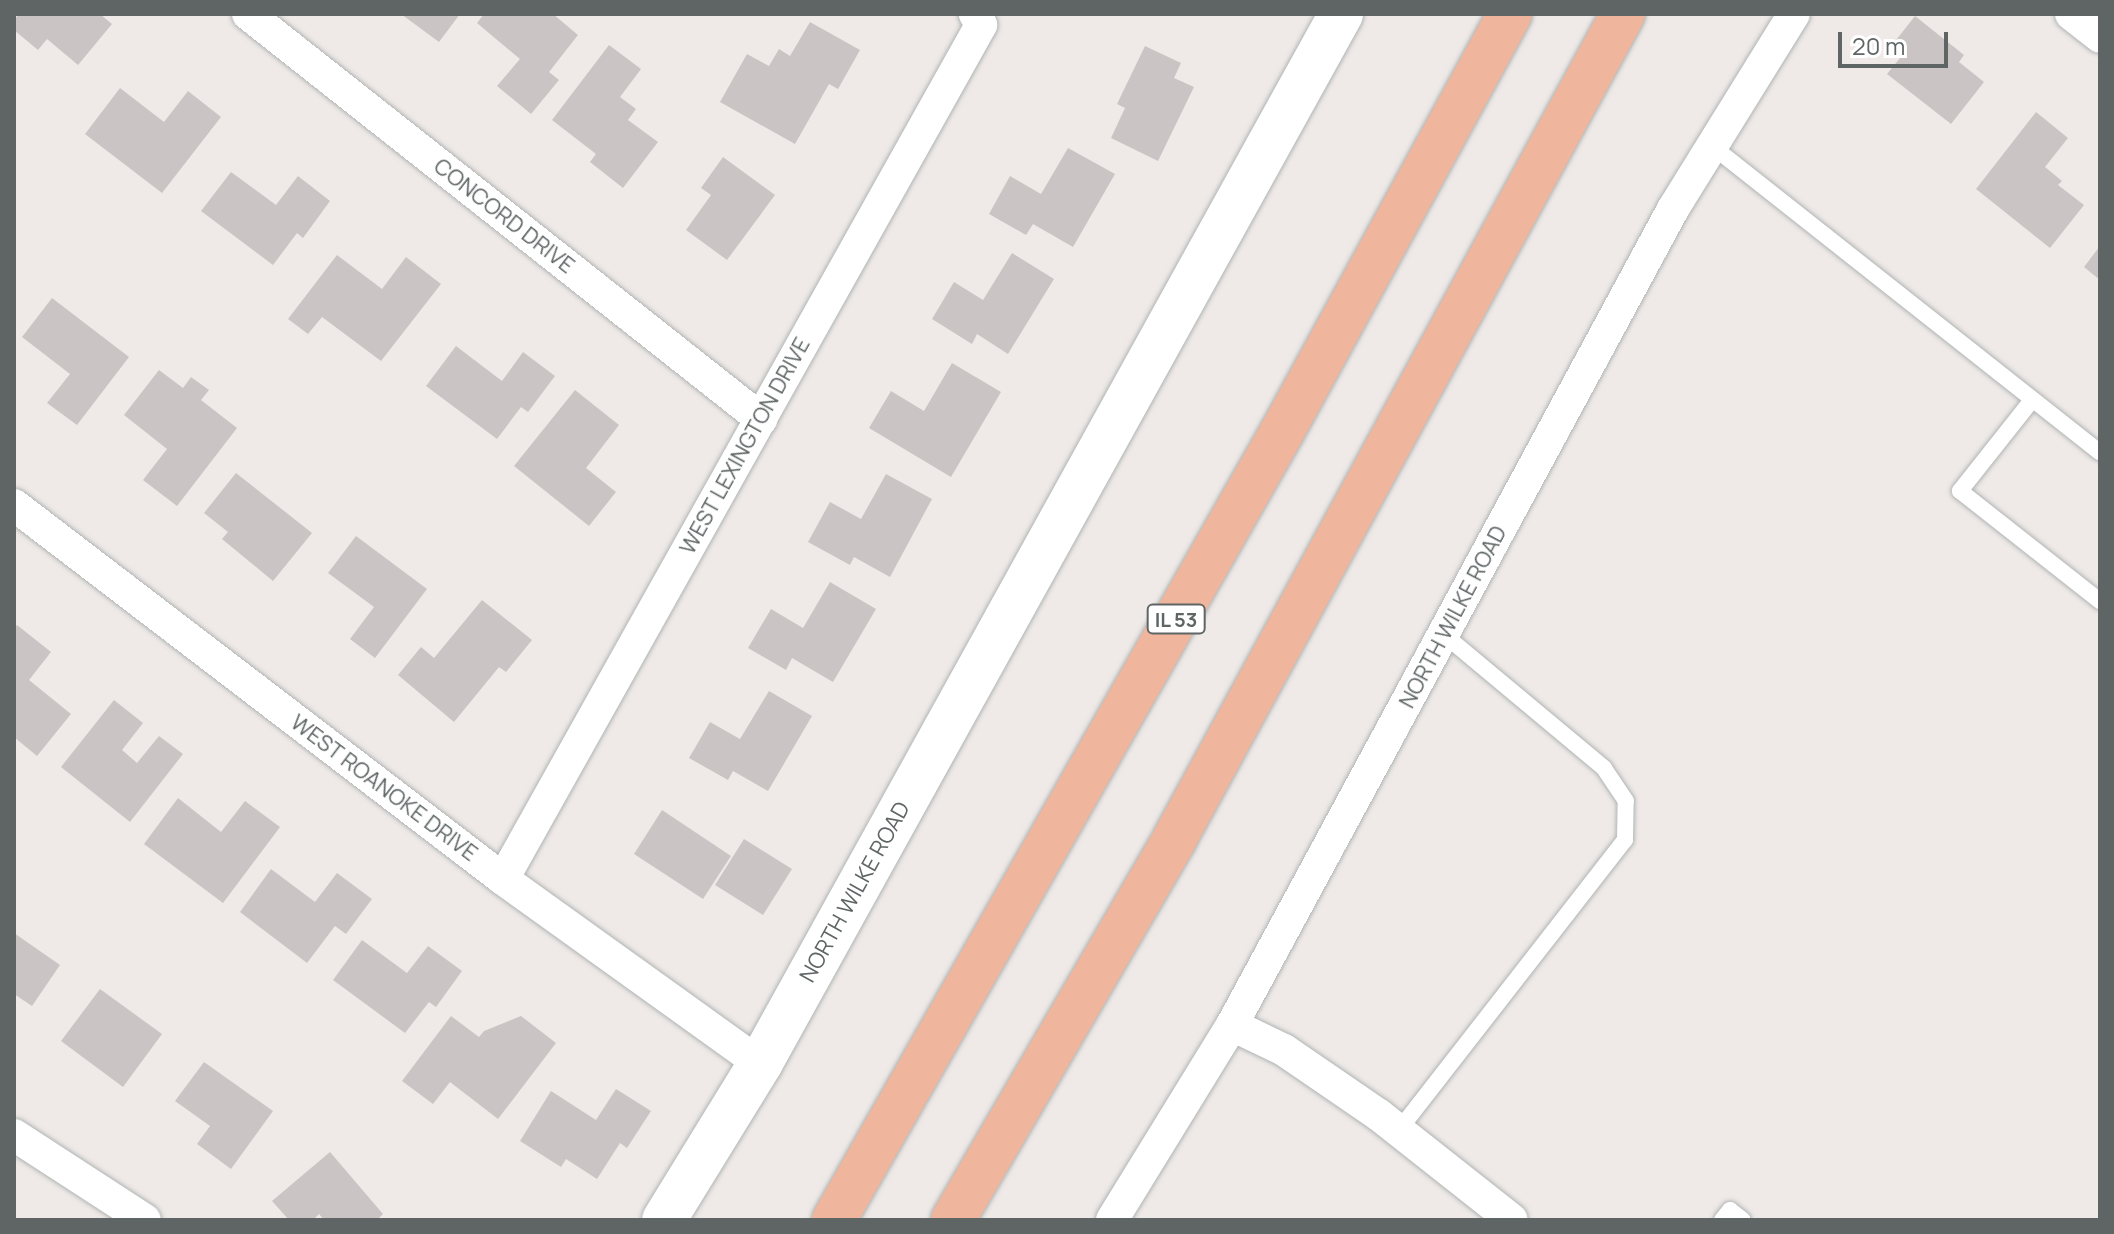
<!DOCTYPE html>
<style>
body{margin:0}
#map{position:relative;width:2114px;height:1234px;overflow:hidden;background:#efeae7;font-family:Manrope,sans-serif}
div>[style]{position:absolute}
.building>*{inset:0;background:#cac5c4}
.roads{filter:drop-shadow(0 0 2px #b0b4b5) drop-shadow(0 0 2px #b0b4b5)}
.lane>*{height:16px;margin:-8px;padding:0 8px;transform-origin:8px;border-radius:8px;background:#fff}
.street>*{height:32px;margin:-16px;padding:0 16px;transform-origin:16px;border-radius:16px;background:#fff}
.secondary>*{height:44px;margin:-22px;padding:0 22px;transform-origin:22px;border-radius:22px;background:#fff}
.highway>*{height:44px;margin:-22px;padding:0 22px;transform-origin:22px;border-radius:22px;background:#efb69d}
span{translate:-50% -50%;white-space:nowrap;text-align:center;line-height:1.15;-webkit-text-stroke:8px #fff;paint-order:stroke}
.shield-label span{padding:2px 6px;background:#fff;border:2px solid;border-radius:6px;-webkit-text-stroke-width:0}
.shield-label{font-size:20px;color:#5f6565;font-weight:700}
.street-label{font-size:22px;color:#5f6565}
.frame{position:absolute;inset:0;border:16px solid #5f6565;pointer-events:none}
.scale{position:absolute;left:1838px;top:32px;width:110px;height:36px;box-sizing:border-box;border:4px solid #5f6565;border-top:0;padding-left:10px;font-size:24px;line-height:28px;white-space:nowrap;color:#5f6565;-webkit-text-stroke:6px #fff;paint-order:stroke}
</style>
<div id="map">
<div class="building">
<i style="clip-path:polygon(19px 14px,100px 14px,112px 24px,78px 65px,47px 39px,38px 50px,14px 30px,14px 20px)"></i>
<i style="clip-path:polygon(401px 14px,460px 14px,439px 42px)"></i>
<i style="clip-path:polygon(484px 14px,553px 14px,578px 35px,549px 72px,559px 80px,531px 114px,497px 86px,520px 59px,477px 23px)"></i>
<i style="clip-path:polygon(1915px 16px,1964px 55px,1959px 62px,1984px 82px,1951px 124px,1887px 74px,1900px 58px,1889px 49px)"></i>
<i style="clip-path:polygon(810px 22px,860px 50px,838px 89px,829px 84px,795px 144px,720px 102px,747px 54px,769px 66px,779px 49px,790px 56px)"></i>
<i style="clip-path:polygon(609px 45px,641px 69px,620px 97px,636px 109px,628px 120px,658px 142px,623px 188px,590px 162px,596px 154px,552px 120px)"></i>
<i style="clip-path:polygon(1145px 46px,1181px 63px,1174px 78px,1194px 87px,1158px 161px,1111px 138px,1125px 108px,1117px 104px)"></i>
<i style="clip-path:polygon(120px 88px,164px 122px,188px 91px,221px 117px,162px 193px,85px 134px)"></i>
<i style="clip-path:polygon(2036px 112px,2068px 138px,2045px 167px,2062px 181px,2058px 185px,2084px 205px,2050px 248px,1976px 189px)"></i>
<i style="clip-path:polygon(1068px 148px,1115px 174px,1073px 247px,1033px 224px,1026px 235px,989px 214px,1010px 176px,1041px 194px)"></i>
<i style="clip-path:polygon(723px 157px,775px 195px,727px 260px,686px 230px,711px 195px,701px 188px)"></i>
<i style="clip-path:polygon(231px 172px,276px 205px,298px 176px,330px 201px,303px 238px,297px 233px,273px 265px,201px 211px)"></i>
<i style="clip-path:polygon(2100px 246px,2100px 280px,2084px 267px)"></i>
<i style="clip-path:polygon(1012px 253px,1054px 279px,1008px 354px,977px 334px,972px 344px,932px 319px,954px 282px,983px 300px)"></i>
<i style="clip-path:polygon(337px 255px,382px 289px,406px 257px,441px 284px,381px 361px,322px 317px,308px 334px,288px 319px)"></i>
<i style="clip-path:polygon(52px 298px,129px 357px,77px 425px,47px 403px,70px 374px,22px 337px)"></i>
<i style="clip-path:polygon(456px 346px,502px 381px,523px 352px,555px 376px,528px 412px,521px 407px,497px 439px,426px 386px)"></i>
<i style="clip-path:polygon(952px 363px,1001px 392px,951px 477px,869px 428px,891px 391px,924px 411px)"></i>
<i style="clip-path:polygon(159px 370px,183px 388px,191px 377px,209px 390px,201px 400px,237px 428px,177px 506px,143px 480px,167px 449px,124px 415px)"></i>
<i style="clip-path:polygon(575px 390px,619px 425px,586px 468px,616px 492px,589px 526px,514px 466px)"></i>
<i style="clip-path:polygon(236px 473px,312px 533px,273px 581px,222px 539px,228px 532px,204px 513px)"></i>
<i style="clip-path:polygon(886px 474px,932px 499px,890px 577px,854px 557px,850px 565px,808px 542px,830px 502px,861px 519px)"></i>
<i style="clip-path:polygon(356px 536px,427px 589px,375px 658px,350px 639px,374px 607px,328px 573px)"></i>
<i style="clip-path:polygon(830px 582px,876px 609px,833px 682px,792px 658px,786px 670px,748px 648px,771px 609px,803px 628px)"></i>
<i style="clip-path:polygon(482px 600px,532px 640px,506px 672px,499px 667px,454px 722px,398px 675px,421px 647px,434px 658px)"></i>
<i style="clip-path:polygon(17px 625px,51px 652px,29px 680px,71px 714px,37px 756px,14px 737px,14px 629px)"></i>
<i style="clip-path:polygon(769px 691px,812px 716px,768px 791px,733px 771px,728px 780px,689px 758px,710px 722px,740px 739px)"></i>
<i style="clip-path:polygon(114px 700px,143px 723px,122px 750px,137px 763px,159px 736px,183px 754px,130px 822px,61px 767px)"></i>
<i style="clip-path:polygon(178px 798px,221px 832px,245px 801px,280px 827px,223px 903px,144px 844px)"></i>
<i style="clip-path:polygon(662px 810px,731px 856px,703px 899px,634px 854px)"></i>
<i style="clip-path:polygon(744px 839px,792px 869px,763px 915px,715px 885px)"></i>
<i style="clip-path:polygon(271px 869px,315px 902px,337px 873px,372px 899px,346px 934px,335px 926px,307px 963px,240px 912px)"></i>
<i style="clip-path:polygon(14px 933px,60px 965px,32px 1006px,14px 994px)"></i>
<i style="clip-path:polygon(362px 940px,407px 973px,428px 946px,462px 971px,436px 1007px,429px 1002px,405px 1033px,333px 980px)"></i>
<i style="clip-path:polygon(100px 989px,162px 1034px,123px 1087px,61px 1041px)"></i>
<i style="clip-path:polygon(451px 1016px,479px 1037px,484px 1031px,521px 1016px,556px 1043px,498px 1119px,450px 1082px,433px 1104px,402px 1081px)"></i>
<i style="clip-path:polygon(204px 1062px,273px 1111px,231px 1169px,197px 1144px,210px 1126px,175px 1101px)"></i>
<i style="clip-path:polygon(616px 1089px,651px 1111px,627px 1148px,620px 1143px,597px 1179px,566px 1159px,561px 1167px,520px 1141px,551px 1091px,596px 1120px)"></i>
<i style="clip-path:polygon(330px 1152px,383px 1214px,377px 1220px,324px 1220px,319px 1214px,313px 1220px,289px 1220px,272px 1201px)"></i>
</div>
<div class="roads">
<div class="lane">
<i style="left:1712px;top:146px;width:494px;rotate:38.3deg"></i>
<i style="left:2032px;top:400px;width:116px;rotate:128.4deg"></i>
<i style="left:1960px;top:491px;width:178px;rotate:38.2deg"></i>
<i style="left:1399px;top:1130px;width:368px;rotate:-52.1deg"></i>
<i style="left:1625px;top:840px;width:39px;rotate:-89deg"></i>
<i style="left:1626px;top:801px;width:40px;rotate:-124deg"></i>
<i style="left:1604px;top:768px;width:209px;rotate:-140.2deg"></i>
<i style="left:1722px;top:1220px;width:13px;rotate:-51deg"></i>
<i style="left:1730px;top:1210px;width:16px;rotate:38deg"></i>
</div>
<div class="street">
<i style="left:248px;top:14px;width:654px;rotate:38.29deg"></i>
<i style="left:2071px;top:14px;width:37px;rotate:38deg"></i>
<i style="left:14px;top:505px;width:616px;rotate:37.41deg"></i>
<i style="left:503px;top:879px;width:317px;rotate:35.7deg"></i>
<i style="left:503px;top:879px;width:979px;rotate:-60.76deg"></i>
<i style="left:981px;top:25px;width:13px;rotate:-119deg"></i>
<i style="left:1232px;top:1025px;width:58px;rotate:25.7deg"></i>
<i style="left:1284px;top:1050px;width:115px;rotate:34.4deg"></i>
<i style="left:1379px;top:1115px;width:169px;rotate:38.3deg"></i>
<i style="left:14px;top:1135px;width:156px;rotate:33deg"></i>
<i style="left:1112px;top:1220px;width:229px;rotate:-58.4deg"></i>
<i style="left:1232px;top:1025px;width:928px;rotate:-61.61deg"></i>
<i style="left:1673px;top:209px;width:229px;rotate:-58.2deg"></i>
</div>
<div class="secondary">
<i style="left:664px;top:1220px;width:183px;rotate:-58.4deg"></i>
<i style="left:760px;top:1064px;width:1200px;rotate:-61.04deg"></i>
</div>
<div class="highway">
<i style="left:834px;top:1220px;width:906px;rotate:-60.38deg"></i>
<i style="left:1282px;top:432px;width:476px;rotate:-61.4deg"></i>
<i style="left:953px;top:1220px;width:442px;rotate:-59.8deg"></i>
<i style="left:1175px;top:838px;width:938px;rotate:-61.47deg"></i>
</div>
</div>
<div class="shield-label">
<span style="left:1176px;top:619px">IL 53</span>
</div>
<div class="street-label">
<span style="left:504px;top:216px;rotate:38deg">CONCORD DRIVE</span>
<span style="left:745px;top:446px;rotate:-61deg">WEST LEXINGTON DRIVE</span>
<span style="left:1453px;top:617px;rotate:-62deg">NORTH WILKE ROAD</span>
<span style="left:384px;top:788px;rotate:37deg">WEST ROANOKE DRIVE</span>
<span style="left:855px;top:892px;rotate:-61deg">NORTH WILKE ROAD</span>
</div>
<div class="frame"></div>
<div class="scale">20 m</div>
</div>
